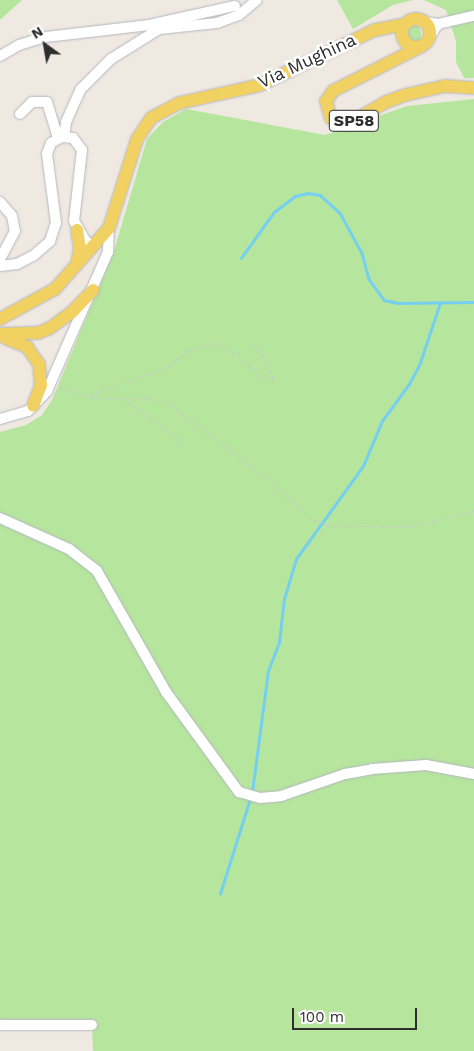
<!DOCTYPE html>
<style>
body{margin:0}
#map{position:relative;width:474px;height:1051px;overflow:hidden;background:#efe9e1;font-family:"Work Sans",sans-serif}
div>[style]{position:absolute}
.green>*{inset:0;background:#b6e59e}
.round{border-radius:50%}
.stream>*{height:2.5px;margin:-1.25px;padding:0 1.25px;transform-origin:1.25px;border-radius:1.25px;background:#75cff0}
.path>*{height:1px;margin-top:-0.5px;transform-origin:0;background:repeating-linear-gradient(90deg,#c9c9c9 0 4px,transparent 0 6.5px)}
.roads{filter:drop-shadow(0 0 1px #b4b7c1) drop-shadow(0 0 1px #b4b7c1)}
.minor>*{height:10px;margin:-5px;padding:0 5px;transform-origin:5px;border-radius:5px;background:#fff}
.major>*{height:12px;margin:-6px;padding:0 6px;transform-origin:6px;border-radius:6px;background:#f2d163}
.major>.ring{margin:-6px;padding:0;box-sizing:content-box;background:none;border:12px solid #f2d163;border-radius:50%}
span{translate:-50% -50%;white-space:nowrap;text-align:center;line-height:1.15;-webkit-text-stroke:5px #fff;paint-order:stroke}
.shield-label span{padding:1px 4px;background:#fff;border:1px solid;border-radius:4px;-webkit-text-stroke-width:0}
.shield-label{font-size:16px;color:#2e2e2e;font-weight:700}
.street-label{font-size:18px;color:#2e2e2e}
.north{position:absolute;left:20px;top:20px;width:50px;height:50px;-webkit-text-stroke:4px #fff;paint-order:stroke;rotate:328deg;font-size:14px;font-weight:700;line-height:20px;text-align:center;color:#2e2e2e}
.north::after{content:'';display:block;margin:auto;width:18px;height:22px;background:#2e2e2e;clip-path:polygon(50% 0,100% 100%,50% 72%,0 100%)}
.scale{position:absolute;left:292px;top:1008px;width:125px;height:22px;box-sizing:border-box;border:2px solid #2e2e2e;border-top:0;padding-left:6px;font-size:15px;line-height:18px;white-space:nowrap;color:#2e2e2e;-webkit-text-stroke:4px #fff;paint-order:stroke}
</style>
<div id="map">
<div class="green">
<i style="clip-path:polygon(0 0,22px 0,0 20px)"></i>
<i style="clip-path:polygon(337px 0,413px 0,393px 5px,353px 29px)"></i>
<i style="clip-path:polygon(424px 0,474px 0,474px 78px,464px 78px,456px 62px,456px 41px,446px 10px)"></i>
<i class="round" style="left:397px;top:22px;width:24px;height:24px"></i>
<i style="clip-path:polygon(474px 99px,474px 1051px,93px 1051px,92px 1025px,0 1025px,0 432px,26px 425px,42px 415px,52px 400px,114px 251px,147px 139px,163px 122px,186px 109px,325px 135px,407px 106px)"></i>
</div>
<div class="stream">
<i style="left:241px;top:258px;width:57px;rotate:-54.3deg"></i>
<i style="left:274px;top:212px;width:26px;rotate:-37deg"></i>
<i style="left:295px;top:196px;width:13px;rotate:-13deg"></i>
<i style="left:308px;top:193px;width:12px;rotate:9deg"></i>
<i style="left:320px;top:195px;width:27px;rotate:42deg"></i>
<i style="left:340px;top:213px;width:46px;rotate:61.2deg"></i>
<i style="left:362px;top:253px;width:27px;rotate:75deg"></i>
<i style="left:369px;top:279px;width:26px;rotate:54deg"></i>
<i style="left:384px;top:300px;width:14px;rotate:12deg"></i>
<i style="left:398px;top:303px;width:76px;rotate:-0.8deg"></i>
<i style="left:252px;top:792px;width:122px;rotate:-82.5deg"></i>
<i style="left:268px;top:671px;width:31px;rotate:-69deg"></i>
<i style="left:279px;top:642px;width:43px;rotate:-83.4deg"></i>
<i style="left:284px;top:599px;width:42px;rotate:-73.3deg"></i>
<i style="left:296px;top:559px;width:115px;rotate:-54.2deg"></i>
<i style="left:363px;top:466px;width:49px;rotate:-67.1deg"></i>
<i style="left:382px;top:421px;width:46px;rotate:-53.9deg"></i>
<i style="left:409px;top:384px;width:24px;rotate:-62deg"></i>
<i style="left:420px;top:363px;width:63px;rotate:-71.6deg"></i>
<i style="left:220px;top:894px;width:96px;rotate:-72.5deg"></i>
</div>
<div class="path">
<i style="left:59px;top:387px;width:39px;rotate:17deg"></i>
<i style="left:96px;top:398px;width:50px"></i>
<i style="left:146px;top:398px;width:25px;rotate:16deg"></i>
<i style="left:170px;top:405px;width:115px;rotate:36.9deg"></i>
<i style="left:262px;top:474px;width:68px;rotate:42.6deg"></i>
<i style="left:312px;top:520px;width:17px;rotate:17deg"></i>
<i style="left:328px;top:525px;width:79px;rotate:1.5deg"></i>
<i style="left:407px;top:527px;width:69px;rotate:-13.4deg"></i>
<i style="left:90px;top:395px;width:81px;rotate:-19.6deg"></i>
<i style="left:166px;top:368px;width:28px;rotate:-38deg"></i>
<i style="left:188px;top:351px;width:27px;rotate:-17deg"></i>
<i style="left:214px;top:343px;width:20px;rotate:24deg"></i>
<i style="left:232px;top:351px;width:43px;rotate:40.3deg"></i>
<i style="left:265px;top:379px;width:8px"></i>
<i style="left:273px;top:379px;width:18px;rotate:-109deg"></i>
<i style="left:267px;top:362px;width:24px;rotate:-128deg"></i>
<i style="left:123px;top:398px;width:68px;rotate:37.2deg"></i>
<i style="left:177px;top:439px;width:9px;rotate:90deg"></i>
</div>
<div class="roads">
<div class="minor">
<i style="left:425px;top:22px;width:13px;rotate:9deg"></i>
<i style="left:438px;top:24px;width:37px;rotate:-13deg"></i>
<i style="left:430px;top:36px;width:14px;rotate:-56deg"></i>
<i style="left:0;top:56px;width:22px;rotate:-30deg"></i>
<i style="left:19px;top:45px;width:28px;rotate:-17deg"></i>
<i style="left:46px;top:37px;width:104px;rotate:-6.6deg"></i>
<i style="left:149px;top:25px;width:88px;rotate:-12.5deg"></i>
<i style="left:20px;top:114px;width:17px;rotate:-45deg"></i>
<i style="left:32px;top:102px;width:15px"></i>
<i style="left:47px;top:102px;width:38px;rotate:73deg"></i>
<i style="left:64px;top:137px;width:15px;rotate:-82deg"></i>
<i style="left:66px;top:122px;width:36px;rotate:-66deg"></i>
<i style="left:81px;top:89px;width:42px;rotate:-45deg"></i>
<i style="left:111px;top:59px;width:57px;rotate:-32deg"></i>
<i style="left:159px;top:29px;width:58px;rotate:-5.9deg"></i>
<i style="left:217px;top:23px;width:23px;rotate:-20deg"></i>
<i style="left:239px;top:15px;width:23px;rotate:-40deg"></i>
<i style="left:0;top:202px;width:18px;rotate:49deg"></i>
<i style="left:12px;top:216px;width:15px;rotate:79deg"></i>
<i style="left:15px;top:231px;width:32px;rotate:118deg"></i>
<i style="left:0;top:266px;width:17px;rotate:-7deg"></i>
<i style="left:17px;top:264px;width:18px;rotate:-27deg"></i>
<i style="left:33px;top:256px;width:23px;rotate:-41deg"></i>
<i style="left:50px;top:241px;width:19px;rotate:-72deg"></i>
<i style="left:56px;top:223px;width:70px;rotate:-97.4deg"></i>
<i style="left:47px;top:154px;width:12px;rotate:-70deg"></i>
<i style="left:51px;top:143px;width:13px;rotate:-29deg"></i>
<i style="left:62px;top:137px;width:11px;rotate:5deg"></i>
<i style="left:73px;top:138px;width:15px;rotate:53deg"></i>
<i style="left:82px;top:150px;width:71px;rotate:96.4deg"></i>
<i style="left:74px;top:221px;width:24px;rotate:60deg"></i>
<i style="left:86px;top:242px;width:9px;rotate:18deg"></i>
<i style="left:0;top:419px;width:29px;rotate:-16deg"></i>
<i style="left:28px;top:411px;width:28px;rotate:-46deg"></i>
<i style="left:47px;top:391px;width:152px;rotate:-66.3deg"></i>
<i style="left:108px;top:252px;width:24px;rotate:-88deg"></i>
<i style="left:0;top:518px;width:76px;rotate:24.2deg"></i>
<i style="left:69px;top:549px;width:36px;rotate:38deg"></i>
<i style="left:97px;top:571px;width:139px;rotate:60.3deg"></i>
<i style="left:166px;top:692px;width:124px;rotate:53.9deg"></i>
<i style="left:239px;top:792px;width:22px;rotate:16deg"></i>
<i style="left:260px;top:798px;width:21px;rotate:-5deg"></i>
<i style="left:281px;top:796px;width:68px;rotate:-19deg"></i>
<i style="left:345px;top:774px;width:27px;rotate:-10deg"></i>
<i style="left:372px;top:769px;width:54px;rotate:-4.2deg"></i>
<i style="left:426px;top:765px;width:49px;rotate:10.6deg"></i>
<i style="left:0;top:1025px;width:92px"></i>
</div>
<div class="major">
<i class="ring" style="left:402px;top:19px;width:16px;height:16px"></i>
<i style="left:420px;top:47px;width:97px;rotate:153.2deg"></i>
<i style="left:333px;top:91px;width:12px;rotate:125deg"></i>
<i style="left:326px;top:101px;width:18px;rotate:74deg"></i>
<i style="left:331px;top:118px;width:18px;rotate:19deg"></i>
<i style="left:348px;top:124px;width:44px;rotate:-30.1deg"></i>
<i style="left:386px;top:102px;width:20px;rotate:-20deg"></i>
<i style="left:405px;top:95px;width:41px;rotate:-12.7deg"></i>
<i style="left:445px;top:86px;width:29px;rotate:4deg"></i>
<i style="left:77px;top:230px;width:18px;rotate:81deg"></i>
<i style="left:80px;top:248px;width:16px;rotate:101deg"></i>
<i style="left:0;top:319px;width:63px;rotate:-28.6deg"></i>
<i style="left:55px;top:289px;width:81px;rotate:-48.5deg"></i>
<i style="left:109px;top:228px;width:93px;rotate:-72.5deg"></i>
<i style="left:137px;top:139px;width:25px;rotate:-56deg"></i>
<i style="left:151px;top:118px;width:32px;rotate:-28deg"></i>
<i style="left:179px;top:103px;width:83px;rotate:-12.5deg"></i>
<i style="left:260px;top:85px;width:127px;rotate:-25.6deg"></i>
<i style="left:375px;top:30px;width:31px;rotate:-11deg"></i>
<i style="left:0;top:334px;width:38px;rotate:-2deg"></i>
<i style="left:38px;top:333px;width:13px;rotate:-23deg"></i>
<i style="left:50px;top:328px;width:26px;rotate:-36deg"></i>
<i style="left:71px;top:313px;width:32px;rotate:-46deg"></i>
<i style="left:5px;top:338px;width:24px;rotate:22deg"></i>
<i style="left:27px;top:347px;width:21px;rotate:55deg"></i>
<i style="left:39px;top:364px;width:21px;rotate:85deg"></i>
<i style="left:41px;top:385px;width:22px;rotate:111deg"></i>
</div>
</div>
<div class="shield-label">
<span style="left:354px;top:121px">SP58</span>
</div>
<div class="street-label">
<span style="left:307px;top:61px;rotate:-25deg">Via Mughina</span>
</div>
<div class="north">N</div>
<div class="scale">100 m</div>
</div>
